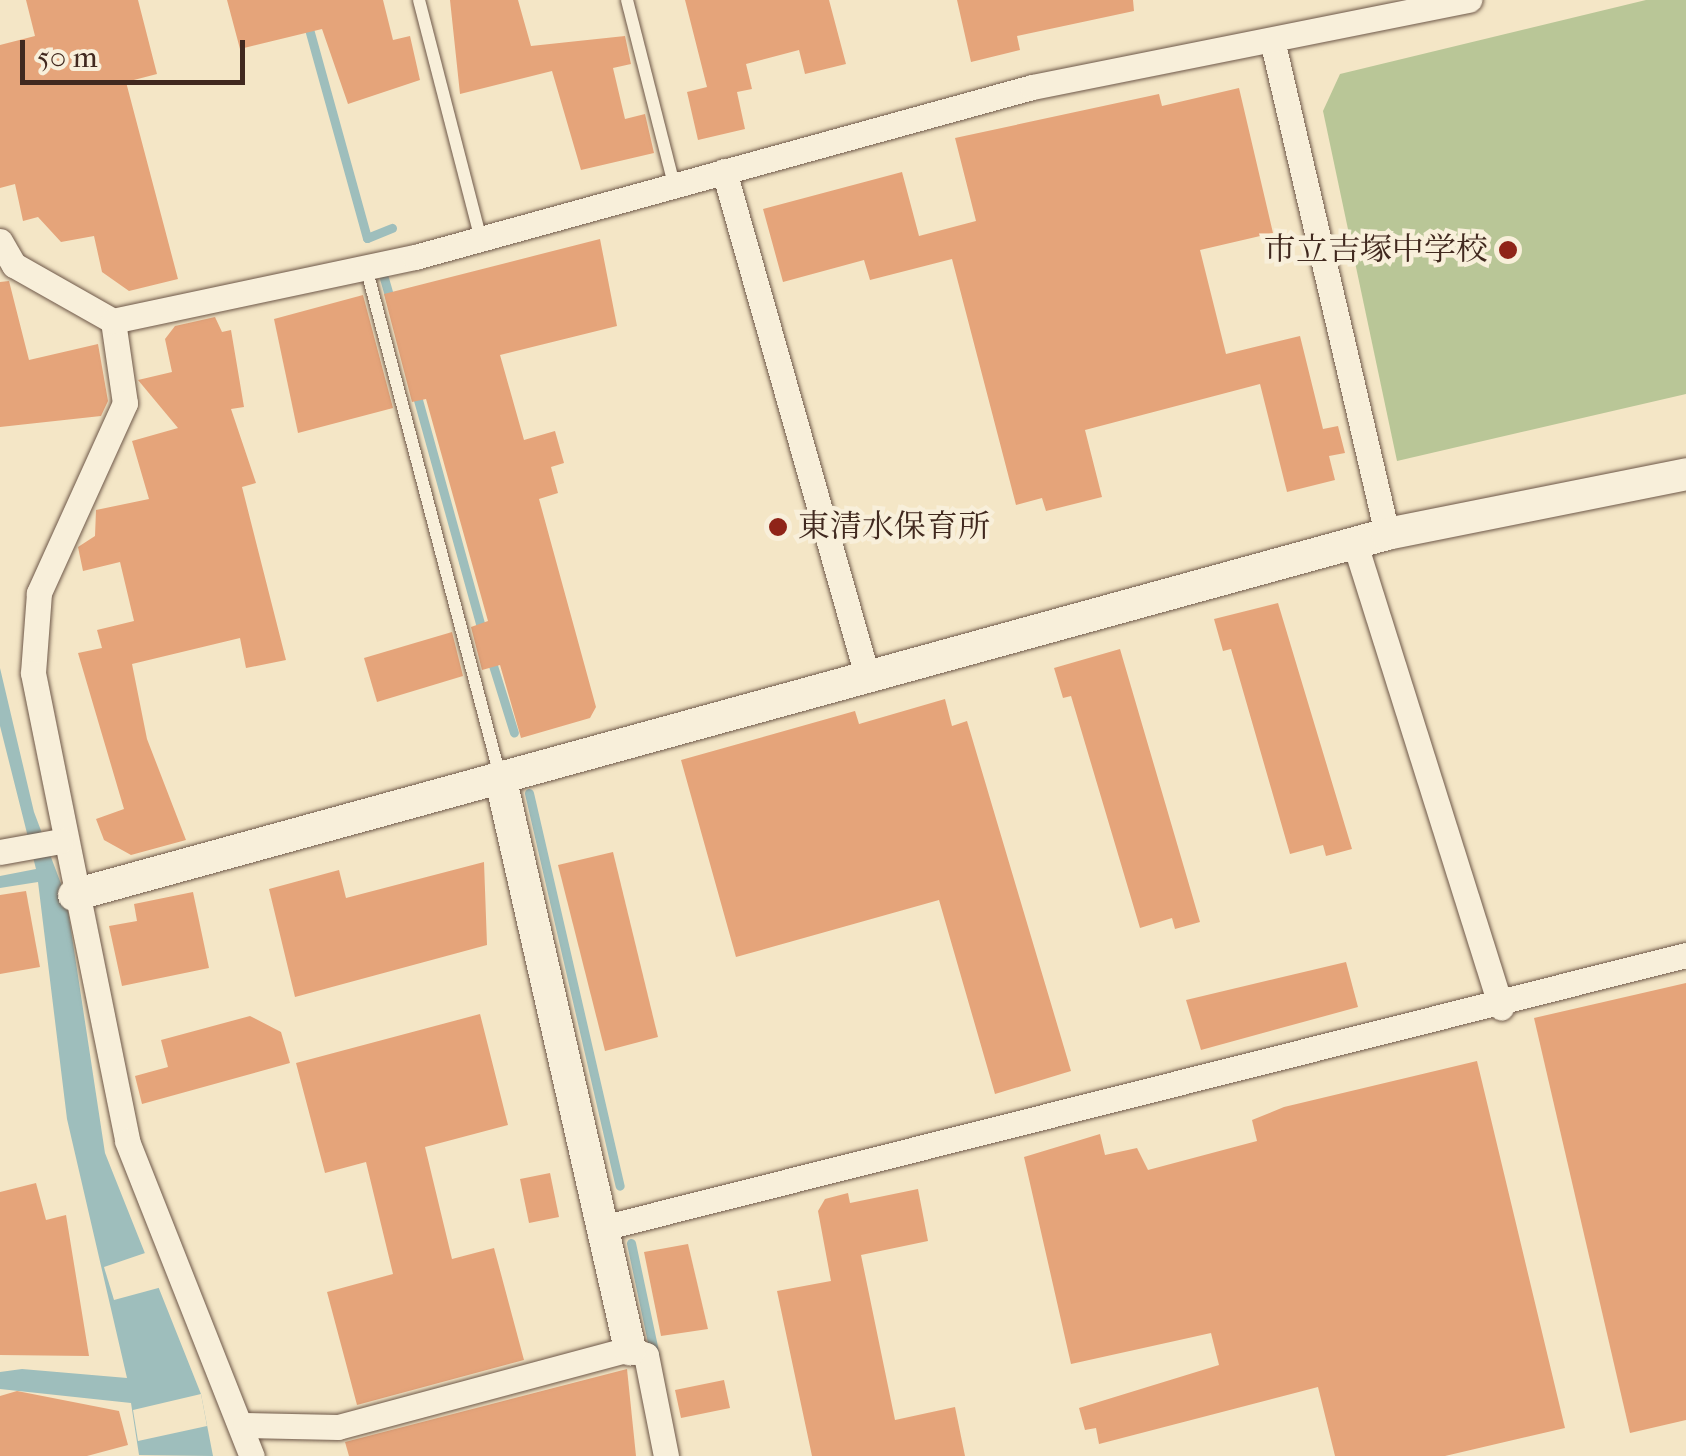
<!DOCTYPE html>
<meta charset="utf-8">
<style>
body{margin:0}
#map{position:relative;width:1686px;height:1456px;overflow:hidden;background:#f4e6c6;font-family:"IM FELL French Canon","Noto Serif JP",serif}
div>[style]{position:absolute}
.green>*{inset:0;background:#b9c697}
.water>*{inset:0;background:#9ebebc}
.pier>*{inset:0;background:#f4e6c6}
.stream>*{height:9px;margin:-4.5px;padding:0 4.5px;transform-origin:4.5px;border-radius:4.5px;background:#9ebebc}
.building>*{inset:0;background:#e5a47a}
.roads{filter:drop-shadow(0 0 2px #6e5849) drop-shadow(0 0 2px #6e5849)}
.service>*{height:12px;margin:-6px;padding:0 6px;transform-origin:6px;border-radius:6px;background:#f8efda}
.minor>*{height:25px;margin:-12.5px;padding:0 12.5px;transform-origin:12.5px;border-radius:12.5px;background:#f8efda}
.tertiary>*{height:32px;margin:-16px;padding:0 16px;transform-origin:16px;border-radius:16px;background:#f8efda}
.dots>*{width:28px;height:28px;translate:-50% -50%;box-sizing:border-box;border:5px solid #f8efda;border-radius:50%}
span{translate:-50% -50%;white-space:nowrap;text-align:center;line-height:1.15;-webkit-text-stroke:9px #f8efda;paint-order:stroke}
.poi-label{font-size:32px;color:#41291f}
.right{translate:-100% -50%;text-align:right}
.left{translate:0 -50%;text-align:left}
.scale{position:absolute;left:20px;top:40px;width:225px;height:45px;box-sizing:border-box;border:5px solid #41291f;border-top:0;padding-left:12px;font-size:30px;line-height:35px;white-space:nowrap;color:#41291f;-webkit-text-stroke:8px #f8efda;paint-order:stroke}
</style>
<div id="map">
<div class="green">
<i style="clip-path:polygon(1646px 0,1686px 0,1686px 394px,1397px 461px,1323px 111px,1340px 74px)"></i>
</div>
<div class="water">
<i style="clip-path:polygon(0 668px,34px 812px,66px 897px,105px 1153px,201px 1394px,213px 1456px,139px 1455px,131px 1403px,0 1389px,0 1372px,22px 1369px,127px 1378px,67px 1119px,38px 882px,0 888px,0 876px,36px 869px,0 726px)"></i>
</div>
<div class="pier">
<i style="clip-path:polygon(148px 1252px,162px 1287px,114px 1300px,104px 1267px)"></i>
<i style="clip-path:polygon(201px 1394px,207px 1426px,138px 1441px,133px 1410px)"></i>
</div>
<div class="stream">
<i style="left:301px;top:0;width:247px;rotate:74.5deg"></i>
<i style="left:367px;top:238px;width:27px;rotate:-22deg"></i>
<i style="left:384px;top:278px;width:25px;rotate:74deg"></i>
<i style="left:415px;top:389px;width:254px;rotate:74.5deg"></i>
<i style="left:491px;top:659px;width:77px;rotate:72.7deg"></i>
<i style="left:529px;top:793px;width:403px;rotate:77deg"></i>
<i style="left:631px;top:1243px;width:116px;rotate:78deg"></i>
</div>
<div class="building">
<i style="clip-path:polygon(26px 0,138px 0,157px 74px,126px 82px,178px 279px,129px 291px,102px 272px,94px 236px,61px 242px,38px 217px,23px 221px,15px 184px,0 188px,0 45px,35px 36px)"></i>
<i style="clip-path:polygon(227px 0,383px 0,393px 40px,410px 36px,420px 80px,348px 104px,322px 29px,240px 49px)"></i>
<i style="clip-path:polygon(450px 0,518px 0,531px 46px,625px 36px,631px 64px,613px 68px,625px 119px,645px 114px,654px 153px,581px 170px,552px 71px,460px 94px)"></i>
<i style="clip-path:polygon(685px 0,829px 0,846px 64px,805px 74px,799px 50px,746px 64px,752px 89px,737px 92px,745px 129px,698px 140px,687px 92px,707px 87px)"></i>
<i style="clip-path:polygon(957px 0,1133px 0,1134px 11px,1017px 36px,1020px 50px,971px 62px)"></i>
<i style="clip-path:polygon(1239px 88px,1273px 233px,1200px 250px,1226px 354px,1300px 336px,1323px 429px,1338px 426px,1345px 453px,1329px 456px,1335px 480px,1287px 492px,1260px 384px,1085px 430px,1102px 497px,1046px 511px,1042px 498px,1016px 505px,952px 259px,870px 280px,864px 260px,783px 282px,763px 209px,902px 172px,919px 236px,976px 221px,955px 138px,1159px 94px,1162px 106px)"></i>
<i style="clip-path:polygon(600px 239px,617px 326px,500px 355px,524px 440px,555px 431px,564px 463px,551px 467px,558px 493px,539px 499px,596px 707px,590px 718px,521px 738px,500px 665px,482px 670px,471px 627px,488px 621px,426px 399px,412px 402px,384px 294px)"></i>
<i style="clip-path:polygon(9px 281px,29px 360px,98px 344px,108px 401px,101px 416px,0 427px,0 282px)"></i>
<i style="clip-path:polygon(363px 295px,393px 408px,298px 433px,274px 319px)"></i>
<i style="clip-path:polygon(215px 317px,222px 332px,231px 330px,244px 407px,231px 409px,256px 483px,242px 487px,286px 660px,246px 668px,240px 638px,132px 664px,147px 739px,186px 840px,131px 855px,104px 840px,96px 819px,124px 809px,78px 653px,102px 648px,97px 630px,134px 621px,120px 562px,83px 571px,78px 547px,95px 536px,96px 510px,149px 499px,132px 441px,178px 428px,138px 380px,172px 372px,165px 339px,175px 326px)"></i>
<i style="clip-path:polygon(1278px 603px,1352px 849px,1326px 856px,1323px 845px,1290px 854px,1231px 649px,1223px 651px,1214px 619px)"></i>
<i style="clip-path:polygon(452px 632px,463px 676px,377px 702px,364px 658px)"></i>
<i style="clip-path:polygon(1120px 649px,1200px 922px,1175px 929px,1172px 918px,1140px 928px,1071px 696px,1063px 698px,1054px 668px)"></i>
<i style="clip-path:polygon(945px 699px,952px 726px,967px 721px,1071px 1071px,995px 1094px,939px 900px,736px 957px,681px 760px,855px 711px,859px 724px)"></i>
<i style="clip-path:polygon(613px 852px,658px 1037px,605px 1051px,558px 865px)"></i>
<i style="clip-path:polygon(484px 862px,487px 945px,295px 997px,269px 889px,339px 870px,346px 898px)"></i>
<i style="clip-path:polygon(26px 891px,40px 967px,0 974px,0 895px)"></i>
<i style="clip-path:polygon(193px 892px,209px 968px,122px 986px,109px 926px,137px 921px,134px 904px)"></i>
<i style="clip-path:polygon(1346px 962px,1358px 1007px,1201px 1050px,1186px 1000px)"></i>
<i style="clip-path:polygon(1686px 983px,1686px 1420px,1630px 1433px,1534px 1018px)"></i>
<i style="clip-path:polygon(480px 1014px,508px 1125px,425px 1147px,452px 1259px,494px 1248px,524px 1360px,357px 1405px,327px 1292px,393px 1274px,366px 1162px,325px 1173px,296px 1063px)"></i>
<i style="clip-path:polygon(250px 1016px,281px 1032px,290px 1063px,142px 1104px,135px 1076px,168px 1067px,161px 1040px)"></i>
<i style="clip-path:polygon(1477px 1061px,1565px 1428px,1445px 1456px,1335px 1456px,1318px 1387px,1099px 1444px,1096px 1428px,1085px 1430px,1079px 1408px,1219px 1365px,1211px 1333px,1071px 1364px,1024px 1157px,1100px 1134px,1105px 1155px,1137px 1148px,1148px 1170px,1257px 1141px,1252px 1120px,1284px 1107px)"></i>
<i style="clip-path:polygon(550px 1173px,559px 1217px,529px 1223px,520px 1179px)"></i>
<i style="clip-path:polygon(36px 1183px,46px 1220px,66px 1215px,89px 1356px,0 1355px,0 1192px)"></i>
<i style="clip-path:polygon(918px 1189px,928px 1241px,861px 1255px,895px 1420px,955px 1407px,965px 1456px,812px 1456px,777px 1291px,831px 1281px,818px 1211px,825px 1199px,848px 1193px,850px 1203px)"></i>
<i style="clip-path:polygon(688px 1244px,708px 1329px,661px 1336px,644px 1252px)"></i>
<i style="clip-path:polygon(627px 1369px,636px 1456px,349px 1456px,345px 1442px)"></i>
<i style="clip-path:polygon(724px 1380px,730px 1408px,681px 1418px,675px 1390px)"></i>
<i style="clip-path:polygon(17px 1391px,119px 1411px,128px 1445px,87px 1456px,0 1456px,0 1396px)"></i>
</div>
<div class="roads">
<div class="service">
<i style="left:419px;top:0;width:244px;rotate:75.5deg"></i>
<i style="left:627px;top:0;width:190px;rotate:75.7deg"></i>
<i style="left:366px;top:267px;width:526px;rotate:75.25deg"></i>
</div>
<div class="minor">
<i style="left:1273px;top:44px;width:503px;rotate:76.9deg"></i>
<i style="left:724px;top:171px;width:525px;rotate:74.19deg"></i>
<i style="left:0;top:241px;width:28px;rotate:60deg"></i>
<i style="left:14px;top:265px;width:114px;rotate:29.5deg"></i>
<i style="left:113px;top:321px;width:83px;rotate:81.7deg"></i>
<i style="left:125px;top:403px;width:209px;rotate:114.4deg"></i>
<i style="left:39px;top:593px;width:80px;rotate:94.3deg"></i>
<i style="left:33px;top:673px;width:477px;rotate:78.6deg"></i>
<i style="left:127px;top:1141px;width:339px;rotate:68.4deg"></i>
<i style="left:113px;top:321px;width:309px;rotate:-12deg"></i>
<i style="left:415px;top:257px;width:640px;rotate:-15.4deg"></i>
<i style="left:1032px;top:87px;width:446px;rotate:-11.3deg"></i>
<i style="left:1355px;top:544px;width:486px;rotate:72.5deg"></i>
<i style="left:0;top:852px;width:62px;rotate:-10.2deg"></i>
<i style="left:602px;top:1228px;width:1118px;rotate:-14.14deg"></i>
<i style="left:245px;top:1425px;width:93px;rotate:1.2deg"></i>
<i style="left:338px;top:1427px;width:302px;rotate:-15deg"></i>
<i style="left:630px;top:1349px;width:17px;rotate:21deg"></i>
<i style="left:646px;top:1355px;width:103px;rotate:78.8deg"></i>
</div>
<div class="tertiary">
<i style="left:500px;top:776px;width:588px;rotate:77.22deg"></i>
<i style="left:74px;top:895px;width:1362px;rotate:-15.37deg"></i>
<i style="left:1387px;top:534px;width:305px;rotate:-11.3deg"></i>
</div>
</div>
<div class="dots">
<i style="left:1508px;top:250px;background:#8f2418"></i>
<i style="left:778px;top:527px;background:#8f2418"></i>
</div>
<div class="poi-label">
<span class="right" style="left:1488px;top:250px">市立吉塚中学校</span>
<span class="left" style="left:798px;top:527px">東清水保育所</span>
</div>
<div class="scale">50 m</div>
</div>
